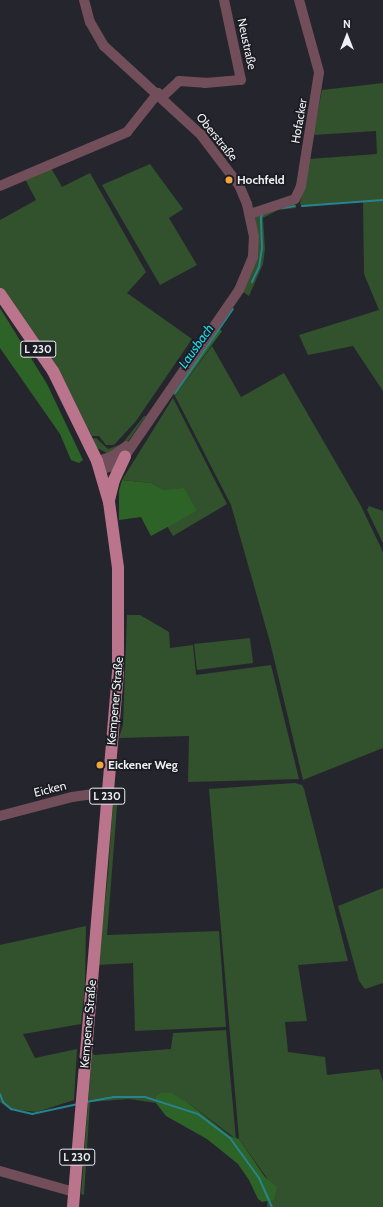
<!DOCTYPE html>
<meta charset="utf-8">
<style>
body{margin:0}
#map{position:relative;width:383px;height:1207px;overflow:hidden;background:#25262d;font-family:Cabin,sans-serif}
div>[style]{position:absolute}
.green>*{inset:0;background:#32512d}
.forest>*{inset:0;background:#2d6327}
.stream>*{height:2px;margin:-1px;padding:0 1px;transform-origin:1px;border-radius:1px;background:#25848e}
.minor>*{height:10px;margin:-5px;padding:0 5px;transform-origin:5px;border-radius:5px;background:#714e59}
.major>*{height:12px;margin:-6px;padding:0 6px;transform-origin:6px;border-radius:6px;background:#ba748b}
.dots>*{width:11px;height:11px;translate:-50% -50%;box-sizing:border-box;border:2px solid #1c1c23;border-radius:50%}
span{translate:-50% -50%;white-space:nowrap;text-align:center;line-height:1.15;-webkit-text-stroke:3.5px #1c1c23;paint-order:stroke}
.shield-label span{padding:1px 3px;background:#1c1c23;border:1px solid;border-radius:3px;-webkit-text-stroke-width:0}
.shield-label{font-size:11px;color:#eff0f5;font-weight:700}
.street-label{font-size:12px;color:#eff0f5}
.poi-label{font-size:12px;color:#eff0f5;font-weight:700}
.left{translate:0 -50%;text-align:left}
.water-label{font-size:13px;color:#18ddef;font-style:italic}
.north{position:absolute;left:327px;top:16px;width:40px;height:40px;-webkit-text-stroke:3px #1c1c23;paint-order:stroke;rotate:0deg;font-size:11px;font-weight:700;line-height:16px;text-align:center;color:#eff0f5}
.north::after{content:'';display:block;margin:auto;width:14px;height:18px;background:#eff0f5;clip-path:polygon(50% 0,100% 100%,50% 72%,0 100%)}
</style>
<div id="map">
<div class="green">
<i style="clip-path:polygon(383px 83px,383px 391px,353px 346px,308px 355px,299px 335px,379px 310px,364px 274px,363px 201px,302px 207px,300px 203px,309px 159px,377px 154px,376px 131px,313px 135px,322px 90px)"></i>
<i style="clip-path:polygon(150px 164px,183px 209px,169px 218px,197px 265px,160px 285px,102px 185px)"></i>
<i style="clip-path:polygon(51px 168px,62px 187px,90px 173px,146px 272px,127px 293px,192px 339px,136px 421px,114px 445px,106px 445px,99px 436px,92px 436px,63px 379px,0 288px,0 220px,36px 200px,25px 179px)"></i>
<i style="clip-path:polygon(295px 204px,296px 208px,278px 210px,263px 218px,265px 249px,263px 264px,249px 296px,243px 292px,255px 218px,257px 215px)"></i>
<i style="clip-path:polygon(212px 346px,241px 397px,284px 373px,361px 506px,383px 552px,383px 748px,303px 780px,270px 642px,231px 505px,175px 396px)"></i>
<i style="clip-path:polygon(173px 398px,227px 504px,173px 536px,167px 526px,197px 511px,176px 490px,164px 490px,151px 483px,122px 480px)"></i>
<i style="clip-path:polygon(144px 416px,146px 416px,126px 444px,109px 454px,97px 448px,92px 439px,96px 438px,108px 449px,122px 444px)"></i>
<i style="clip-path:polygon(369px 506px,383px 511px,383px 543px,367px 510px)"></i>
<i style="clip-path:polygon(127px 615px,140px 615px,169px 632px,170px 648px,193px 645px,196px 675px,271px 665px,299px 779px,188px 782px,189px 736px,119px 738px,123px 725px)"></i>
<i style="clip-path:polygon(250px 638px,253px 663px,197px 670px,194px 644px)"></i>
<i style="clip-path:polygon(295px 783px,302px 785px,304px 789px,348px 961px,298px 965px,307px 1021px,285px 1022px,288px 1052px,325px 1057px,327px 1075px,379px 1069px,383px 1081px,383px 1207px,267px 1207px,269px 1181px,239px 1139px,209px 789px)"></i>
<i style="clip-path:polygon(118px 794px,107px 935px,219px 931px,226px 1027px,135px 1031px,133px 963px,98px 965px,108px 874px,113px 802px)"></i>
<i style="clip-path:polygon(383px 888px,383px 983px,365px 989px,359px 981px,338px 906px)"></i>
<i style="clip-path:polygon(86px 926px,85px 986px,81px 1024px,23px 1034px,35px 1058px,77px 1049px,74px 1100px,37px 1112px,9px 1109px,0 1102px,0 945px)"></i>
<i style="clip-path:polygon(226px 1030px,236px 1139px,187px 1102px,155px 1097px,156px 1103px,129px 1099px,90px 1102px,84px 1195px,81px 1194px,92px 1052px,94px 1055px,171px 1049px,173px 1033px)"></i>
</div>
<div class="forest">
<i style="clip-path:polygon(0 308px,47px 384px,83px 460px,79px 463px,71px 460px,60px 434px,0 348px)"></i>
<i style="clip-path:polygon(217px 328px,222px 331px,175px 396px,172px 391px)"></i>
<i style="clip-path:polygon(122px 480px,151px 483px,164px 490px,184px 488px,197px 511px,151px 536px,141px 517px,119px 520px,119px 491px)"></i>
<i style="clip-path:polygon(161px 1093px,171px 1093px,187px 1102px,230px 1136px,239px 1139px,265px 1177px,277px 1187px,274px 1200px,262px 1202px,258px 1199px,249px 1180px,238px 1164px,207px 1139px,166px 1116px,156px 1103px,155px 1097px)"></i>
</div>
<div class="stream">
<i style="left:302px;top:206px;width:81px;rotate:-4.2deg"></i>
<i style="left:283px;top:208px;width:12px;rotate:-9deg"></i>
<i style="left:252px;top:282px;width:17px;rotate:-65deg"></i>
<i style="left:259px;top:267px;width:18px;rotate:-81deg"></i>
<i style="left:262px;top:249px;width:32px;rotate:-92deg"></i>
<i style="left:261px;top:217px;width:4px;rotate:-56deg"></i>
<i style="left:175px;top:393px;width:102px;rotate:-55.4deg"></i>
<i style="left:0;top:1094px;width:9px;rotate:69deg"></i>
<i style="left:3px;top:1102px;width:11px;rotate:41deg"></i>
<i style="left:11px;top:1109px;width:22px;rotate:13deg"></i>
<i style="left:32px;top:1114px;width:47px;rotate:-12.3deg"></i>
<i style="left:86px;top:1102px;width:27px;rotate:-10deg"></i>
<i style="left:113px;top:1097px;width:32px"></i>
<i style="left:145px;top:1097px;width:56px;rotate:17.8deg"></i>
<i style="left:198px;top:1114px;width:40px;rotate:37deg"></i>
<i style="left:230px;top:1138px;width:49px;rotate:54.1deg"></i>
<i style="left:259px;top:1178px;width:32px;rotate:66deg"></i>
</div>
<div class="minor">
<i style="left:84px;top:0;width:23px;rotate:75deg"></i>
<i style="left:90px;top:22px;width:28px;rotate:60deg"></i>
<i style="left:104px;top:46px;width:132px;rotate:42.5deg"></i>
<i style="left:201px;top:135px;width:63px;rotate:52.8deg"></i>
<i style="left:239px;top:185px;width:21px;rotate:67deg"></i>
<i style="left:247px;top:204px;width:33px;rotate:78deg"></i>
<i style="left:254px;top:236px;width:21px;rotate:93deg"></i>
<i style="left:253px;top:257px;width:36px;rotate:113deg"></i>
<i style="left:239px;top:290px;width:201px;rotate:124.5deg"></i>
<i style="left:125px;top:456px;width:16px;rotate:142deg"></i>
<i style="left:112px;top:466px;width:13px;rotate:162deg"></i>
<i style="left:162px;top:97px;width:23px;rotate:-43deg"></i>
<i style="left:179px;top:81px;width:26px;rotate:4deg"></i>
<i style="left:205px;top:83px;width:36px;rotate:-5deg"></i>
<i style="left:241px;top:80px;width:82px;rotate:-102deg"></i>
<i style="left:0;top:186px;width:138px;rotate:-23deg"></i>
<i style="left:127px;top:132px;width:50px;rotate:-51.5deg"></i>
<i style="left:250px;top:214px;width:47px;rotate:-18.4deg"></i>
<i style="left:295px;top:199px;width:14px;rotate:-65deg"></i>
<i style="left:301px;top:186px;width:115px;rotate:-81deg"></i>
<i style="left:319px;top:72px;width:75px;rotate:-105.5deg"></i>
<i style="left:97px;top:461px;width:15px;rotate:-16deg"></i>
<i style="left:111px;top:457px;width:19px;rotate:-35deg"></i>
<i style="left:0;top:816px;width:74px;rotate:-14.8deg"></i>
<i style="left:72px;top:797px;width:36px;rotate:-8deg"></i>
<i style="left:0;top:1171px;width:77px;rotate:15.8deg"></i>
</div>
<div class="major">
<i style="left:0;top:294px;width:93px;rotate:55.5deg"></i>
<i style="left:53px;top:371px;width:100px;rotate:63.9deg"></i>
<i style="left:97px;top:461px;width:43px;rotate:73.7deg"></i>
<i style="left:109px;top:502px;width:67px;rotate:82.2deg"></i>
<i style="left:118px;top:568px;width:104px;rotate:90deg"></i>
<i style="left:118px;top:672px;width:537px;rotate:94.81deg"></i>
<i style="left:109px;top:500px;width:21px;rotate:-76deg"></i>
<i style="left:114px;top:480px;width:26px;rotate:-65deg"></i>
</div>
<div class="dots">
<i style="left:229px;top:180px;background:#f0a63e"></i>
<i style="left:100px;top:765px;background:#f0a63e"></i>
</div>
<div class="shield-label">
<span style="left:38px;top:349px">L 230</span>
<span style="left:107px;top:796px">L 230</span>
<span style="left:77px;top:1157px">L 230</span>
</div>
<div class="street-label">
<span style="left:247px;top:44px;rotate:78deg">Neustraße</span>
<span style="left:299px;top:121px;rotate:-80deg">Hofacker</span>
<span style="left:217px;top:137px;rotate:51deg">Oberstraße</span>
<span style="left:115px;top:701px;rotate:-85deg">Kempener Straße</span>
<span style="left:50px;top:789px;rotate:-14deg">Eicken</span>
<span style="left:88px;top:1024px;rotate:-85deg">Kempener Straße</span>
</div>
<div class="poi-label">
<span class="left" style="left:237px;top:180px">Hochfeld</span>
<span class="left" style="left:108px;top:765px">Eickener Weg</span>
</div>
<div class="water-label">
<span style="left:196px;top:346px;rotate:-55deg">Lausbach</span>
</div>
<div class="north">N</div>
</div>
